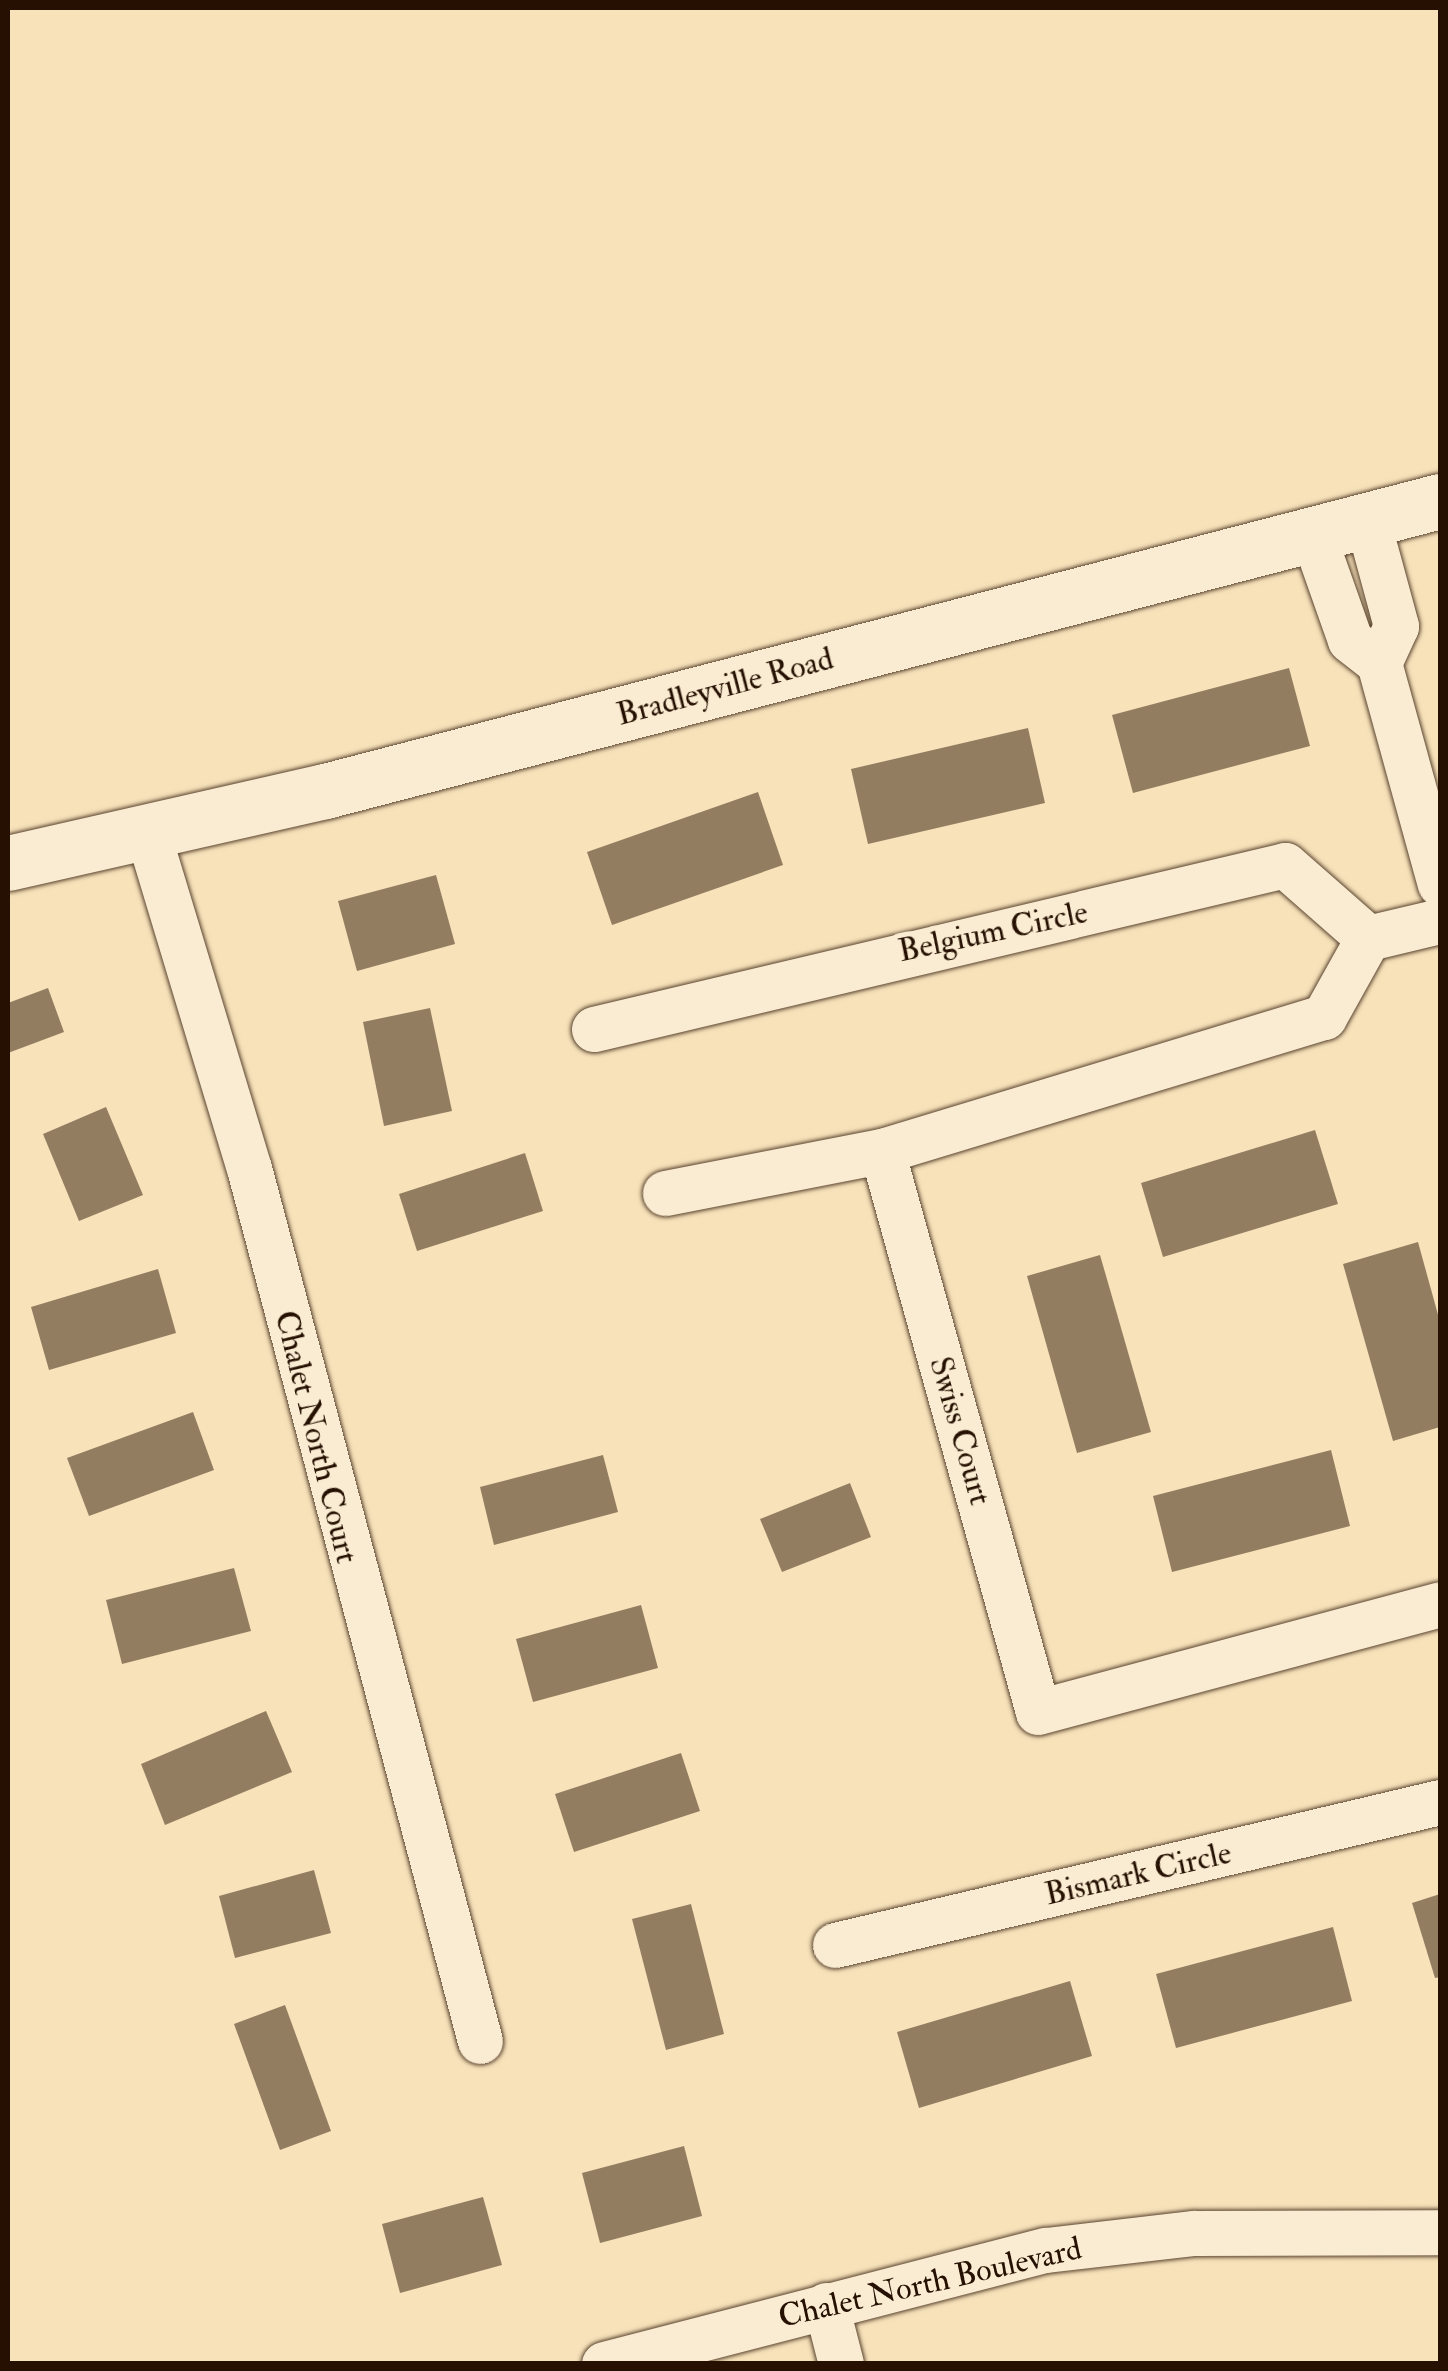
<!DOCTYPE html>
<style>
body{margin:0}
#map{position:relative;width:1448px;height:2371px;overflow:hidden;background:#f7e2ba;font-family:"IM FELL Double Pica",serif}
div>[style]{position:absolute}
.building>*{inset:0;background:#927d61}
.roads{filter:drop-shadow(0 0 2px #5a442f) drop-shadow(0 0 2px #5a442f)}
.street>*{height:45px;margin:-22.5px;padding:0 22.5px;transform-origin:22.5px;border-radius:22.5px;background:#faecd2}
.secondary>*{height:55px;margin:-27.5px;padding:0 27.5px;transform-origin:27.5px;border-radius:27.5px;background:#faecd2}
span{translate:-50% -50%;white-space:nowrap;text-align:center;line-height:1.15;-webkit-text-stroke:10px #faecd2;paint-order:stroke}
.street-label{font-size:32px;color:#251001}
.frame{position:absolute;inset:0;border:10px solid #251001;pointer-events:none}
</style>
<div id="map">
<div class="building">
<i style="clip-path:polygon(1289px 668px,1310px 746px,1133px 793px,1112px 715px)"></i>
<i style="clip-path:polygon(1028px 728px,1045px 803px,868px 844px,851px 769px)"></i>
<i style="clip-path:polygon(758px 792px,783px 865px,612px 925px,587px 852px)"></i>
<i style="clip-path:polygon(436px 875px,455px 944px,357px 971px,338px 901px)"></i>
<i style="clip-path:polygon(48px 988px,64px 1032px,8px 1053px,8px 1003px)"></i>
<i style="clip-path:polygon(430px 1008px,452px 1111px,384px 1126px,363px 1022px)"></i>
<i style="clip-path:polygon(106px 1107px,143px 1195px,79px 1221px,43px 1134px)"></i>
<i style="clip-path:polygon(1315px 1130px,1338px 1204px,1163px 1257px,1141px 1183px)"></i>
<i style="clip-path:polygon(525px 1153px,543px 1211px,417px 1251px,399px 1194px)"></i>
<i style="clip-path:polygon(1418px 1242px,1440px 1322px,1440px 1427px,1393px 1441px,1343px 1264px)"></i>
<i style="clip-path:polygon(1100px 1255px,1151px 1432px,1077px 1453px,1027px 1276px)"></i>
<i style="clip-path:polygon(158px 1269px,176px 1333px,49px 1370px,31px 1307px)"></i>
<i style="clip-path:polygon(193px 1412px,214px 1470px,89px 1516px,67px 1458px)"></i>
<i style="clip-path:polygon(1331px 1450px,1350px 1526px,1172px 1572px,1153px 1496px)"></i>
<i style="clip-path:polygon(603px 1455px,618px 1512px,494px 1545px,480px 1487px)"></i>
<i style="clip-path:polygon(850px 1483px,871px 1537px,782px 1572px,760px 1519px)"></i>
<i style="clip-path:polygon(234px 1568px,251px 1631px,122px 1664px,106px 1600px)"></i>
<i style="clip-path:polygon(641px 1605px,658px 1668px,533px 1702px,516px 1639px)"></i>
<i style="clip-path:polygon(266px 1711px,292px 1772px,165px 1825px,141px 1764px)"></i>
<i style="clip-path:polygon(681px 1753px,700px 1811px,574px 1852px,555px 1794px)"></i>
<i style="clip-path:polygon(314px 1870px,331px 1933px,235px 1958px,219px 1896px)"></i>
<i style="clip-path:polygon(1440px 1894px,1440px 1977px,1435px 1978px,1412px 1903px)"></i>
<i style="clip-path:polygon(691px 1904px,724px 2034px,666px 2050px,632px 1919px)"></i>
<i style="clip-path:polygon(1333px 1927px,1352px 2001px,1176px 2048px,1156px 1974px)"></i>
<i style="clip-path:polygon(1070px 1981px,1092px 2056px,919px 2108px,897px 2032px)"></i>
<i style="clip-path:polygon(285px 2005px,331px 2131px,280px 2150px,234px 2024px)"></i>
<i style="clip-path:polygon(684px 2146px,702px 2216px,600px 2243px,582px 2173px)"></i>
<i style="clip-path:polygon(483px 2197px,502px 2265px,400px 2293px,382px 2224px)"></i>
</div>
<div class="roads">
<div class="street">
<i style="left:1367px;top:519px;width:111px;rotate:74.8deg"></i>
<i style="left:1396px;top:626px;width:41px;rotate:114.7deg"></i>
<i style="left:1312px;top:532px;width:114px;rotate:70.6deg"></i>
<i style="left:1350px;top:640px;width:37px;rotate:38deg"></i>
<i style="left:1379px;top:663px;width:229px;rotate:74.6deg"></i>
<i style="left:148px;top:834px;width:349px;rotate:73.2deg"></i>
<i style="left:249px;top:1168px;width:903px;rotate:75.18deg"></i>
<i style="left:594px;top:1029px;width:710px;rotate:-13.35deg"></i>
<i style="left:1285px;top:865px;width:111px;rotate:41.3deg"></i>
<i style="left:882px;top:1151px;width:582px;rotate:74.46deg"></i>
<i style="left:1038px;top:1712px;width:416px;rotate:-15deg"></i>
<i style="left:665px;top:1193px;width:221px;rotate:-11deg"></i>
<i style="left:882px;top:1151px;width:462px;rotate:-16.9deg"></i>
<i style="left:1324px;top:1017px;width:90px;rotate:-60.9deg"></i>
<i style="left:1368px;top:938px;width:74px;rotate:-13.3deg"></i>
<i style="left:835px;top:1945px;width:622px;rotate:-13.3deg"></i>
<i style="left:826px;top:2305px;width:61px;rotate:75.7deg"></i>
<i style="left:604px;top:2364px;width:456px;rotate:-14.5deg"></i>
<i style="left:1046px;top:2250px;width:149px;rotate:-6.6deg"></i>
<i style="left:1194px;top:2233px;width:246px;rotate:-0.2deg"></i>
</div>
<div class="secondary">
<i style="left:8px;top:863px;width:325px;rotate:-12.8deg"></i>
<i style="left:325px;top:791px;width:1152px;rotate:-14.58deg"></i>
</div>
</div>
<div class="street-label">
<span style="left:725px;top:687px;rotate:-15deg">Bradleyville Road</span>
<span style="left:993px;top:932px;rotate:-12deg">Belgium Circle</span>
<span style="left:960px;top:1431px;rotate:74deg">Swiss Court</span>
<span style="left:316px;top:1437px;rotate:76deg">Chalet North Court</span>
<span style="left:1138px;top:1874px;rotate:-13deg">Bismark Circle</span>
<span style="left:930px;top:2283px;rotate:-13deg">Chalet North Boulevard</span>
</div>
<div class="frame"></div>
</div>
